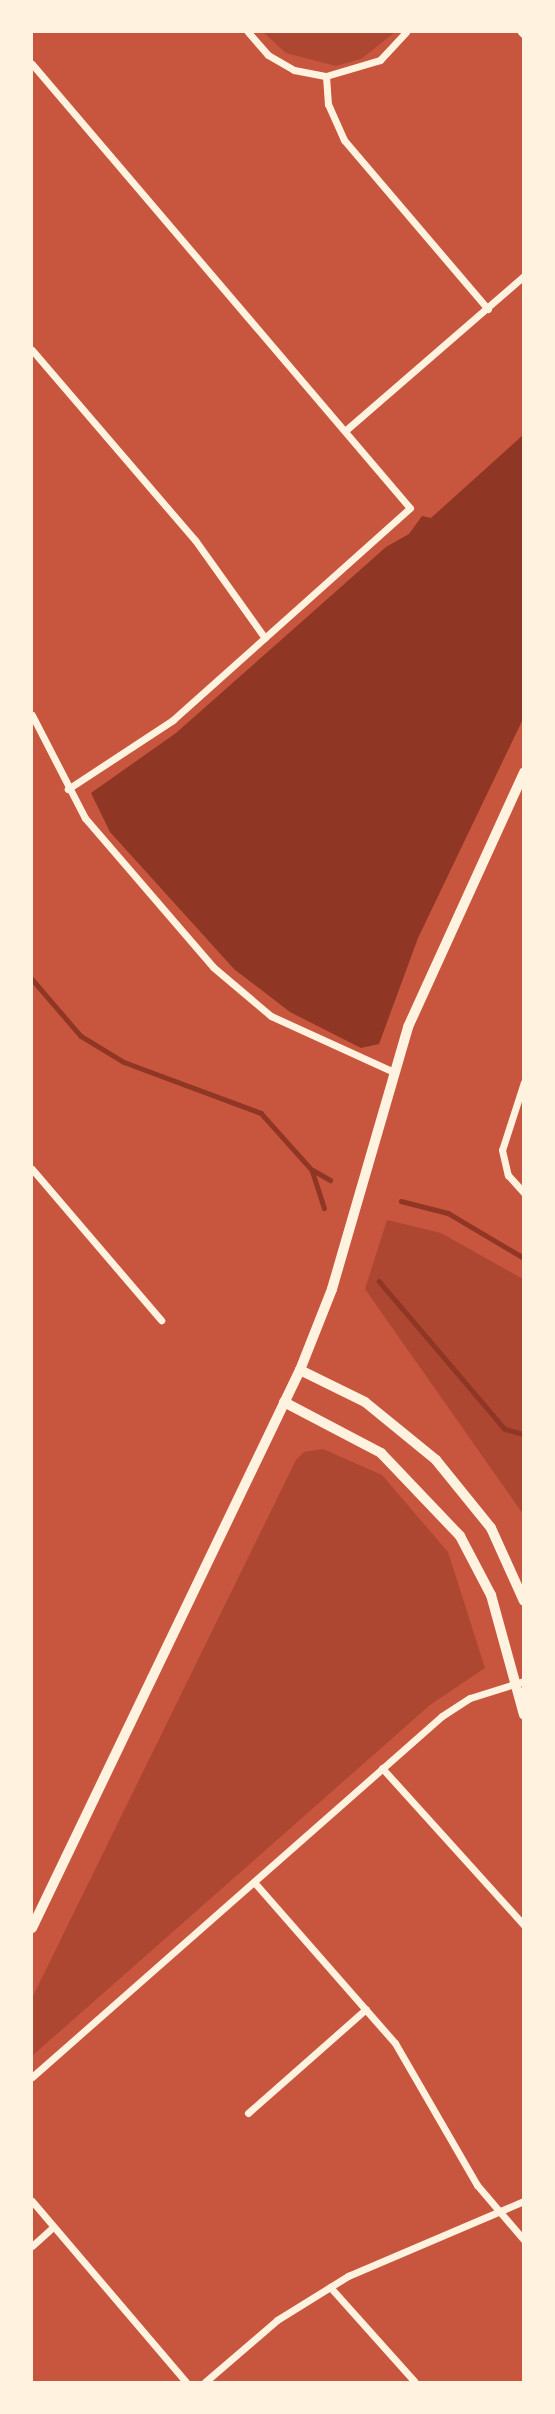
<!DOCTYPE html>
<style>
body{margin:0}
#map{position:relative;width:555px;height:2414px;overflow:hidden;background:#c8553d;font-family:Arial,sans-serif}
div>[style]{position:absolute}
.green>*{inset:0;background:#ae4732}
.water>*{inset:0;background:#8f3625}
.stream>*{height:4.5px;margin:-2.25px;padding:0 2.25px;transform-origin:2.25px;border-radius:2.25px;background:#8f3625}
.minor>*{height:7px;margin:-3.5px;padding:0 3.5px;transform-origin:3.5px;border-radius:3.5px;background:#fff3e0}
.tertiary>*{height:10px;margin:-5px;padding:0 5px;transform-origin:5px;border-radius:5px;background:#fff3e0}
span{translate:-50% -50%;white-space:nowrap;text-align:center;line-height:1.15;-webkit-text-stroke:6px #fff3e0;paint-order:stroke}
.frame{position:absolute;inset:0;border:33px solid #fff3e0;pointer-events:none}
</style>
<div id="map">
<div class="green">
<i style="clip-path:polygon(263px 32px,395px 32px,361px 59px,336px 66px,286px 53px)"></i>
<i style="clip-path:polygon(387px 1220px,441px 1233px,523px 1279px,523px 1514px,365px 1289px)"></i>
<i style="clip-path:polygon(323px 1449px,382px 1475px,448px 1552px,485px 1668px,430px 1705px,32px 2056px,32px 1998px,296px 1460px,304px 1452px)"></i>
</div>
<div class="water">
<i style="clip-path:polygon(523px 435px,523px 719px,418px 938px,379px 1044px,361px 1048px,290px 1012px,234px 969px,110px 832px,91px 793px,176px 733px,386px 547px,409px 534px,422px 516px,431px 518px)"></i>
</div>
<div class="stream">
<i style="left:32px;top:979px;width:75px;rotate:49.3deg"></i>
<i style="left:81px;top:1036px;width:50px;rotate:31.2deg"></i>
<i style="left:124px;top:1062px;width:146px;rotate:20.4deg"></i>
<i style="left:261px;top:1113px;width:76px;rotate:48.2deg"></i>
<i style="left:312px;top:1170px;width:40px;rotate:72deg"></i>
<i style="left:313px;top:1170px;width:20px;rotate:30deg"></i>
<i style="left:401px;top:1201px;width:49px;rotate:14.3deg"></i>
<i style="left:448px;top:1213px;width:88px;rotate:30.6deg"></i>
<i style="left:379px;top:1281px;width:194px;rotate:49.6deg"></i>
<i style="left:505px;top:1429px;width:20px;rotate:15deg"></i>
</div>
<div class="minor">
<i style="left:248px;top:32px;width:30px;rotate:49deg"></i>
<i style="left:268px;top:55px;width:30px;rotate:30deg"></i>
<i style="left:294px;top:70px;width:33px;rotate:11deg"></i>
<i style="left:326px;top:76px;width:56px;rotate:-16.5deg"></i>
<i style="left:380px;top:60px;width:38px;rotate:-47deg"></i>
<i style="left:521px;top:32px;width:4px;rotate:45deg"></i>
<i style="left:32px;top:64px;width:583px;rotate:49.59deg"></i>
<i style="left:410px;top:508px;width:318px;rotate:138.2deg"></i>
<i style="left:173px;top:720px;width:126px;rotate:146.7deg"></i>
<i style="left:326px;top:76px;width:28px;rotate:86deg"></i>
<i style="left:328px;top:104px;width:39px;rotate:66deg"></i>
<i style="left:344px;top:140px;width:222px;rotate:49.6deg"></i>
<i style="left:32px;top:350px;width:250px;rotate:49.4deg"></i>
<i style="left:195px;top:540px;width:120px;rotate:54.5deg"></i>
<i style="left:346px;top:430px;width:235px;rotate:-40.9deg"></i>
<i style="left:32px;top:715px;width:116px;rotate:62.8deg"></i>
<i style="left:85px;top:818px;width:196px;rotate:49.3deg"></i>
<i style="left:213px;top:967px;width:76px;rotate:40.2deg"></i>
<i style="left:271px;top:1016px;width:135px;rotate:24.5deg"></i>
<i style="left:524px;top:1082px;width:71px;rotate:107.9deg"></i>
<i style="left:502px;top:1150px;width:26px;rotate:77deg"></i>
<i style="left:508px;top:1175px;width:24px;rotate:48deg"></i>
<i style="left:32px;top:1169px;width:199px;rotate:49.5deg"></i>
<i style="left:382px;top:1768px;width:212px;rotate:47.9deg"></i>
<i style="left:254px;top:1882px;width:214px;rotate:48.8deg"></i>
<i style="left:395px;top:2043px;width:164px;rotate:60deg"></i>
<i style="left:477px;top:2185px;width:72px;rotate:49.5deg"></i>
<i style="left:32px;top:2077px;width:546px;rotate:-41.36deg"></i>
<i style="left:442px;top:1716px;width:33px;rotate:-33deg"></i>
<i style="left:470px;top:1698px;width:57px;rotate:-17.5deg"></i>
<i style="left:248px;top:2113px;width:157px;rotate:-41.4deg"></i>
<i style="left:32px;top:2201px;width:238px;rotate:49.6deg"></i>
<i style="left:32px;top:2246px;width:25px;rotate:-42deg"></i>
<i style="left:330px;top:2287px;width:127px;rotate:48.2deg"></i>
<i style="left:205px;top:2382px;width:95px;rotate:-40.7deg"></i>
<i style="left:277px;top:2320px;width:84px;rotate:-31.8deg"></i>
<i style="left:348px;top:2276px;width:191px;rotate:-23.1deg"></i>
</div>
<div class="tertiary">
<i style="left:300px;top:1370px;width:72px;rotate:26.2deg"></i>
<i style="left:365px;top:1402px;width:92px;rotate:39.2deg"></i>
<i style="left:436px;top:1460px;width:87px;rotate:51deg"></i>
<i style="left:491px;top:1528px;width:80px;rotate:65.7deg"></i>
<i style="left:284px;top:1402px;width:110px;rotate:27.7deg"></i>
<i style="left:381px;top:1453px;width:115px;rotate:46.4deg"></i>
<i style="left:460px;top:1536px;width:67px;rotate:62.3deg"></i>
<i style="left:491px;top:1595px;width:124px;rotate:74.6deg"></i>
<i style="left:32px;top:1928px;width:619px;rotate:-64.35deg"></i>
<i style="left:300px;top:1370px;width:87px;rotate:-68.4deg"></i>
<i style="left:332px;top:1289px;width:273px;rotate:-73.8deg"></i>
<i style="left:408px;top:1027px;width:280px;rotate:-65.5deg"></i>
</div>
<div class="frame"></div>
</div>
